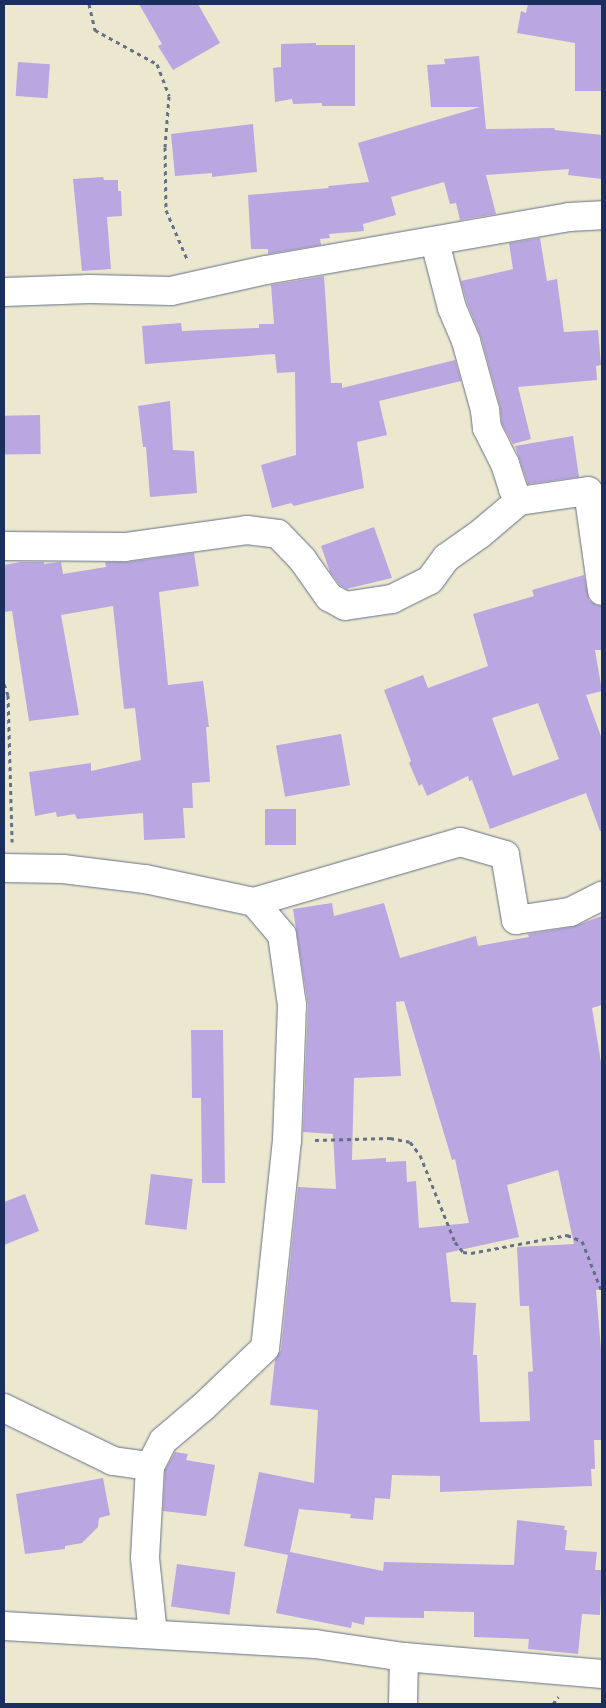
<!DOCTYPE html>
<html>
<head>
<meta charset="utf-8">
<style>
  body { margin:0 }
  #map { position:relative; width:606px; height:1708px; overflow:hidden; background:#ece8d0; font-family:Kalam,sans-serif }
  div>[style] { position:absolute }
  [style*='--x'] { left:calc(var(--x)*1px); top:calc(var(--y)*1px); width:calc(var(--w)*1px); rotate:calc(var(--a)*1deg) }
  .building>* { inset:0; background:#baa6e0; transform-origin:0 0 }
  .path>* { height:3px; margin-top:-1.5px; transform-origin:0; background:repeating-linear-gradient(90deg,#647086 0 4px,transparent 0 8px) }
  .roads { filter:drop-shadow(0 0 1px #647086) drop-shadow(0 0 1px #647086) }
  .minor>* { height:28px; margin:-14px; padding:0 14px; transform-origin:14px; border-radius:14px; background:#fff }
  span { translate:-50% -50%; white-space:nowrap; text-align:center; line-height:1.15; -webkit-text-stroke:4.5px #f6f6f2; paint-order:stroke }
  .frame { position:absolute; inset:0; border:5px solid #1b2f5e; pointer-events:none }
</style>
</head>
<body>
<div id="map">
  <div class="building">
    <i style="clip-path:polygon(139px 4px,198px 4px,220px 43px,173px 70px,158px 46px,162px 44px)"></i>
    <i style="clip-path:polygon(528px 4px,602px 4px,602px 91px,575px 91px,575px 43px,517px 33px,521px 11px,526px 13px)"></i>
    <i style="clip-path:polygon(316px 43px,316px 45px,355px 45px,355px 106px,322px 106px,322px 103px,293px 104px,292px 99px,275px 102px,273px 68px,281px 67px,281px 44px)"></i>
    <i style="clip-path:polygon(479px 56px,486px 129px,554px 128px,555px 130px,602px 135px,602px 179px,568px 175px,569px 169px,486px 175px,496px 214px,460px 220px,456px 203px,450px 204px,444px 182px,391px 197px,396px 215px,363px 224px,364px 231px,329px 234px,330px 238px,320px 239px,321px 245px,268px 254px,268px 249px,251px 249px,248px 195px,329px 188px,328px 186px,369px 182px,358px 143px,480px 107px,431px 107px,427px 65px,445px 64px,444px 59px)"></i>
    <i style="left:18px;top:62px;width:32px;height:34px;rotate:4deg"></i>
    <i style="clip-path:polygon(253px 124px,257px 172px,212px 177px,212px 173px,175px 176px,171px 134px)"></i>
    <i style="clip-path:polygon(103px 177px,104px 180px,118px 180px,118px 191px,121px 191px,122px 216px,107px 217px,111px 269px,82px 271px,73px 179px)"></i>
    <i style="clip-path:polygon(540px 238px,547px 281px,557px 279px,564px 332px,598px 330px,601px 365px,596px 366px,597px 380px,518px 387px,531px 439px,513px 444px,502px 424px,500px 406px,481px 337px,467px 303px,461px 281px,513px 269px,509px 243px)"></i>
    <i style="clip-path:polygon(324px 276px,331px 383px,342px 383px,342px 388px,455px 360px,461px 381px,379px 401px,387px 435px,357px 442px,364px 488px,294px 506px,291px 503px,272px 508px,261px 465px,296px 455px,295px 372px,277px 373px,275px 354px,145px 364px,142px 326px,181px 323px,182px 331px,259px 328px,259px 324px,274px 324px,271px 285px)"></i>
    <i style="clip-path:polygon(170px 401px,173px 450px,194px 451px,197px 493px,150px 497px,146px 447px,143px 447px,138px 406px)"></i>
    <i style="left:40px;top:415px;width:39px;height:36px;rotate:89deg"></i>
    <i style="clip-path:polygon(573px 436px,579px 477px,528px 484px,515px 446px)"></i>
    <i style="clip-path:polygon(374px 527px,392px 578px,346px 589px,340px 585px,330px 572px,321px 546px)"></i>
    <i style="clip-path:polygon(194px 553px,199px 586px,159px 592px,168px 685px,203px 681px,209px 727px,206px 727px,210px 782px,192px 783px,193px 808px,183px 808px,185px 838px,144px 840px,143px 813px,77px 819px,75px 814px,57px 817px,56px 812px,35px 816px,29px 772px,91px 763px,91px 771px,141px 760px,135px 708px,124px 709px,113px 606px,61px 615px,79px 715px,29px 721px,12px 611px,4px 612px,4px 565px,21px 562px,44px 562px,44px 564px,61px 562px,63px 574px,106px 567px,105px 562px,127px 562px)"></i>
    <i style="clip-path:polygon(evenodd,584px 575px,589px 600px,596px 605px,602px 606px,602px 650px,595px 650px,602px 691px,586px 695px,602px 739px,602px 831px,600px 831px,586px 793px,490px 829px,472px 780px,469px 781px,468px 776px,427px 796px,422px 784px,419px 786px,409px 763px,411px 761px,384px 690px,423px 675px,428px 688px,488px 666px,473px 614px,534px 596px,532px 590px,584px 575px,538px 703px,559px 759px,513px 776px,492px 718px,538px 703px)"></i>
    <i style="left:341px;top:734px;width:52px;height:66px;rotate:80deg"></i>
    <i style="left:265px;top:809px;width:31px;height:36px"></i>
    <i style="clip-path:polygon(evenodd,332px 903px,334px 916px,384px 903px,400px 958px,476px 936px,478px 946px,529px 937px,528px 934px,572px 927px,602px 916px,602px 1005px,592px 1008px,602px 1068px,602px 1289px,596px 1290px,602px 1362px,602px 1440px,594px 1440px,595px 1469px,591px 1469px,592px 1486px,440px 1492px,440px 1476px,392px 1475px,390px 1499px,375px 1498px,373px 1520px,350px 1518px,351px 1514px,299px 1509px,290px 1552px,383px 1571px,384px 1562px,514px 1565px,517px 1520px,565px 1526px,564px 1530px,567px 1530px,565px 1550px,597px 1552px,595px 1570px,602px 1570px,600px 1615px,582px 1614px,578px 1654px,528px 1649px,529px 1639px,474px 1637px,474px 1612px,424px 1611px,424px 1618px,365px 1617px,364px 1625px,352px 1622px,351px 1628px,276px 1613px,288px 1555px,244px 1546px,259px 1472px,314px 1483px,318px 1410px,270px 1405px,275px 1360px,281px 1350px,298px 1187px,336px 1189px,333px 1134px,303px 1132px,308px 1005px,293px 909px,332px 903px,404px 1001px,452px 1160px,455px 1159px,469px 1223px,419px 1228px,416px 1181px,407px 1182px,406px 1161px,386px 1162px,386px 1158px,352px 1160px,354px 1078px,401px 1076px,396px 1002px,404px 1001px,332px 903px,558px 1170px,574px 1244px,517px 1247px,520px 1306px,529px 1306px,533px 1371px,528px 1372px,530px 1421px,480px 1422px,477px 1355px,473px 1355px,476px 1303px,451px 1302px,446px 1253px,519px 1237px,507px 1185px,558px 1170px)"></i>
    <i style="clip-path:polygon(191px 1030px,223px 1030px,225px 1183px,202px 1183px,201px 1098px,192px 1098px)"></i>
    <i style="left:151px;top:1174px;width:42px;height:51px;rotate:7deg"></i>
    <i style="clip-path:polygon(25px 1194px,39px 1231px,4px 1245px,4px 1202px)"></i>
    <i style="clip-path:polygon(175px 1452px,188px 1454px,186px 1460px,215px 1465px,206px 1516px,163px 1511px,165px 1470px)"></i>
    <i style="clip-path:polygon(103px 1478px,110px 1515px,99px 1518px,98px 1527px,82px 1543px,65px 1546px,65px 1549px,25px 1554px,16px 1494px)"></i>
    <i style="left:177px;top:1564px;width:59px;height:43px;rotate:8deg"></i>
  </div>
  <div class="path">
    <i style="--x:89;--y:4;--w:27;--a:77"></i>
    <i style="--x:95;--y:30;--w:71;--a:28.7"></i>
    <i style="--x:157;--y:64;--w:34;--a:69"></i>
    <i style="--x:169;--y:96;--w:51;--a:94.5"></i>
    <i style="--x:165;--y:147;--w:63;--a:89.1"></i>
    <i style="--x:166;--y:210;--w:53;--a:66.8"></i>
    <i style="--x:4;--y:684;--w:12;--a:70"></i>
    <i style="--x:8;--y:695;--w:147;--a:88.4"></i>
    <i style="--x:315;--y:1140;--w:75;--a:-1.5"></i>
    <i style="--x:390;--y:1138;--w:20;--a:11"></i>
    <i style="--x:410;--y:1142;--w:16;--a:52"></i>
    <i style="--x:420;--y:1155;--w:94;--a:68.1"></i>
    <i style="--x:455;--y:1242;--w:13;--a:51"></i>
    <i style="--x:463;--y:1252;--w:8;--a:7"></i>
    <i style="--x:471;--y:1253;--w:98;--a:-10.6"></i>
    <i style="--x:567;--y:1235;--w:16;--a:22"></i>
    <i style="--x:582;--y:1241;--w:55;--a:68.6"></i>
    <i style="--x:553;--y:1704;--w:9;--a:-54"></i>
  </div>
  <div class="roads">
    <div class="minor">
      <i style="--x:435;--y:242;--w:68;--a:75.6"></i>
      <i style="--x:452;--y:308;--w:36;--a:67"></i>
      <i style="--x:466;--y:341;--w:72;--a:74.6"></i>
      <i style="--x:485;--y:410;--w:18;--a:84"></i>
      <i style="--x:487;--y:428;--w:40;--a:63.4"></i>
      <i style="--x:505;--y:464;--w:26;--a:72"></i>
      <i style="--x:513;--y:489;--w:13;--a:63"></i>
      <i style="--x:519;--y:501;--w:70;--a:-8.2"></i>
      <i style="--x:588;--y:491;--w:101;--a:82"></i>
      <i style="--x:4;--y:292;--w:86;--a:-2"></i>
      <i style="--x:90;--y:289;--w:81;--a:1.4"></i>
      <i style="--x:171;--y:291;--w:97;--a:-12.5"></i>
      <i style="--x:266;--y:270;--w:308;--a:-9.9"></i>
      <i style="--x:569;--y:217;--w:33;--a:-3"></i>
      <i style="--x:4;--y:546;--w:121;--a:0.5"></i>
      <i style="--x:125;--y:547;--w:123;--a:-7.9"></i>
      <i style="--x:247;--y:530;--w:31;--a:7"></i>
      <i style="--x:278;--y:534;--w:35;--a:46"></i>
      <i style="--x:302;--y:559;--w:47;--a:54.6"></i>
      <i style="--x:329;--y:597;--w:18;--a:29"></i>
      <i style="--x:345;--y:606;--w:48;--a:-8.5"></i>
      <i style="--x:392;--y:599;--w:42;--a:-26.6"></i>
      <i style="--x:430;--y:580;--w:27;--a:-54"></i>
      <i style="--x:446;--y:558;--w:42;--a:-35.2"></i>
      <i style="--x:480;--y:534;--w:51;--a:-40.2"></i>
      <i style="--x:4;--y:868;--w:59;--a:1"></i>
      <i style="--x:63;--y:869;--w:83;--a:7"></i>
      <i style="--x:145;--y:879;--w:111;--a:11.9"></i>
      <i style="--x:254;--y:902;--w:43;--a:49.7"></i>
      <i style="--x:282;--y:935;--w:71;--a:81.9"></i>
      <i style="--x:292;--y:1005;--w:135;--a:92.1"></i>
      <i style="--x:287;--y:1140;--w:209;--a:96"></i>
      <i style="--x:265;--y:1348;--w:86;--a:136.4"></i>
      <i style="--x:203;--y:1407;--w:52;--a:139.6"></i>
      <i style="--x:163;--y:1441;--w:28;--a:117"></i>
      <i style="--x:150;--y:1466;--w:92;--a:93.1"></i>
      <i style="--x:145;--y:1558;--w:76;--a:84"></i>
      <i style="--x:254;--y:902;--w:215;--a:-16.2"></i>
      <i style="--x:460;--y:842;--w:47;--a:16.1"></i>
      <i style="--x:505;--y:855;--w:66;--a:80.4"></i>
      <i style="--x:516;--y:920;--w:55;--a:-8.4"></i>
      <i style="--x:570;--y:912;--w:36;--a:-27"></i>
      <i style="--x:4;--y:1408;--w:121;--a:25.9"></i>
      <i style="--x:113;--y:1461;--w:37;--a:8"></i>
      <i style="--x:4;--y:1626;--w:312;--a:3.3"></i>
      <i style="--x:315;--y:1644;--w:90;--a:8.3"></i>
      <i style="--x:404;--y:1657;--w:199;--a:4.9"></i>
      <i style="--x:403;--y:1704;--w:47;--a:-88.8"></i>
    </div>
  </div>
  <div class="frame"></div>
</div>
</body>
</html>
